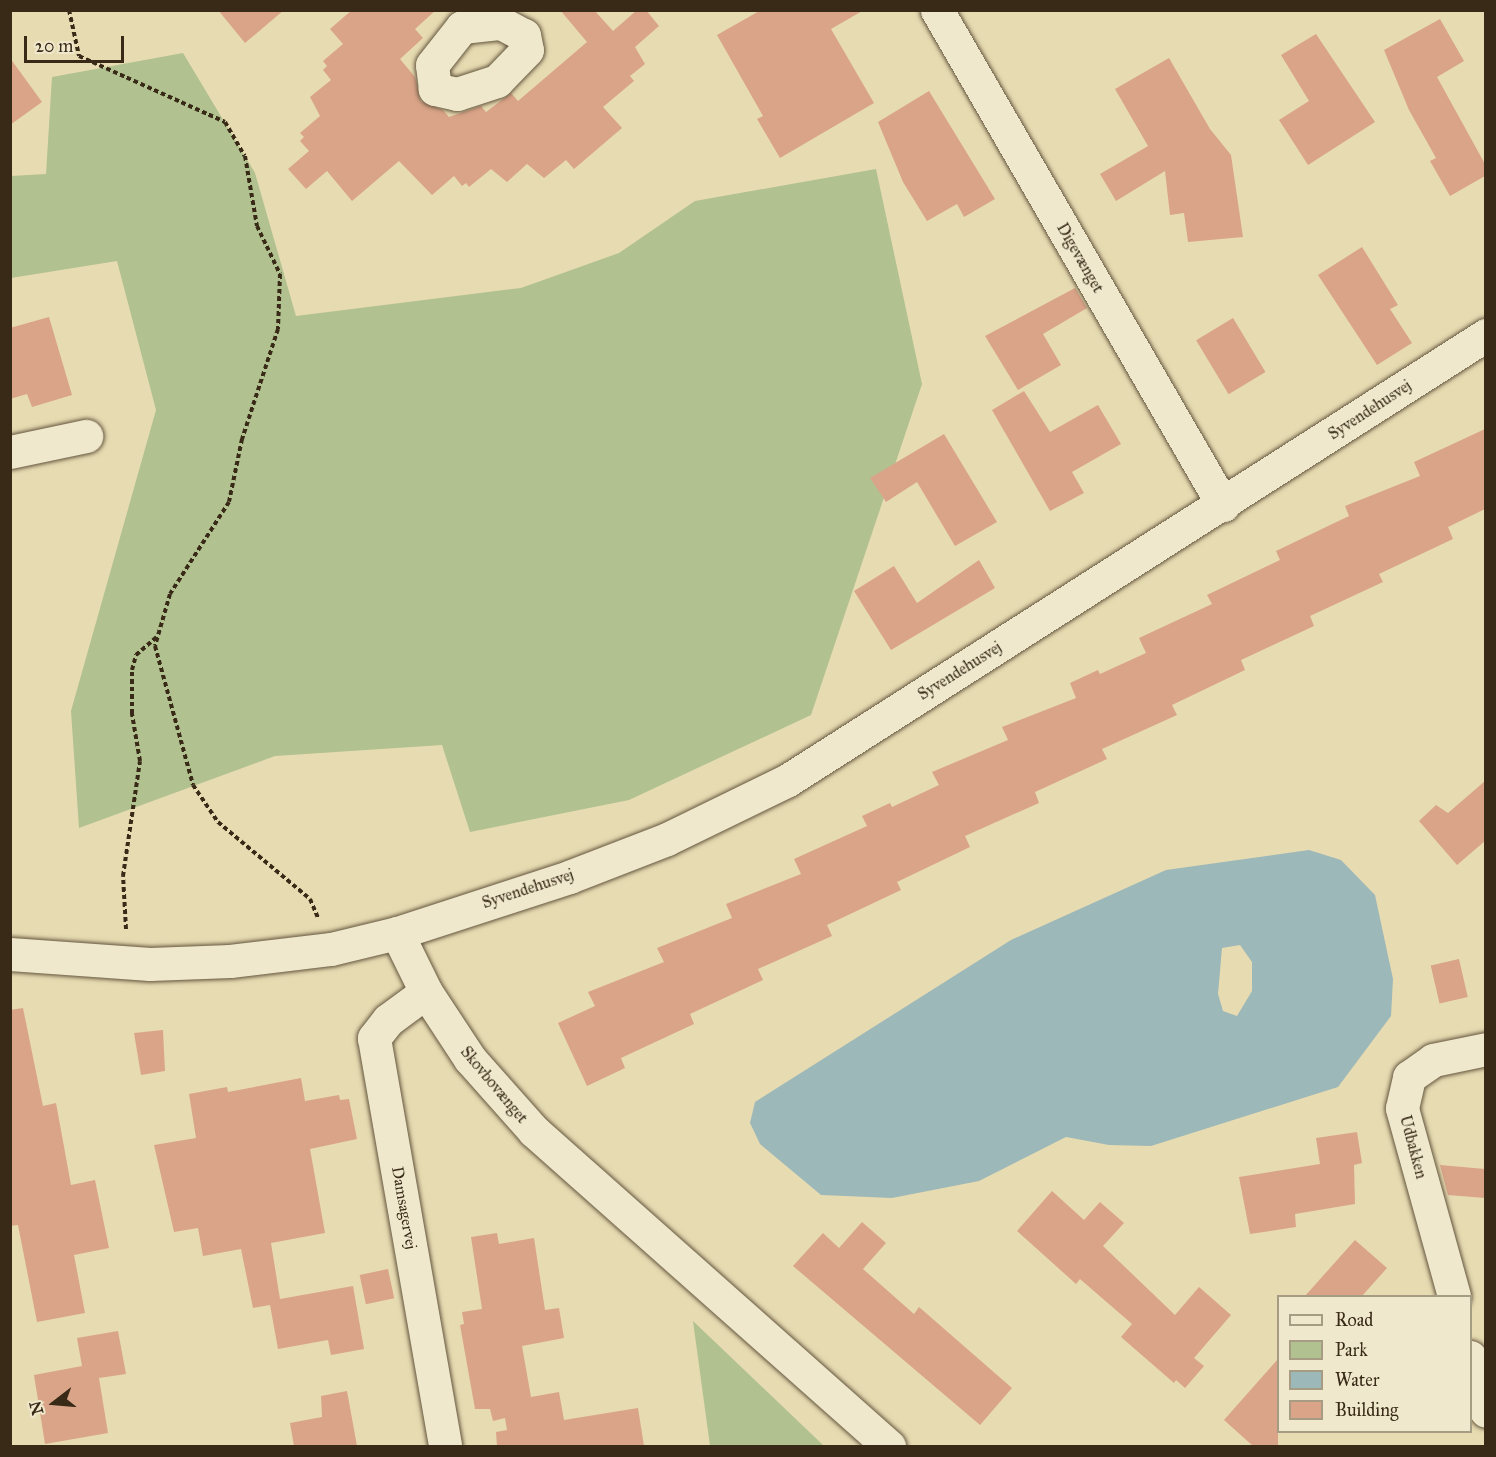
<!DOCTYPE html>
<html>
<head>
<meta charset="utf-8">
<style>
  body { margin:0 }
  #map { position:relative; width:1496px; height:1457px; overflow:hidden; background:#e7dbb2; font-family:"IM FELL Great Primer",serif }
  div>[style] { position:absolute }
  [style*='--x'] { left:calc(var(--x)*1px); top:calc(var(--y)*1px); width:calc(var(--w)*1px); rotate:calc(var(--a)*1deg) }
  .green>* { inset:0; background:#b1c18f }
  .water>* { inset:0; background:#9db8b8 }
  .building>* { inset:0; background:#daa488; transform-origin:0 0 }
  .path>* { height:4px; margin-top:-2px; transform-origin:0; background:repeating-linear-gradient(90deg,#382a17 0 4.5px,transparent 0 7.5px) }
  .roads { filter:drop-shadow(0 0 2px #64563e) drop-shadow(0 0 2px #64563e) }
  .minor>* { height:33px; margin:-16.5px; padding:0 16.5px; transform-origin:16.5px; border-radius:16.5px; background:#efe8cd }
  span { translate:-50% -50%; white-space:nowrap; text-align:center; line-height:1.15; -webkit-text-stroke:4.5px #efe8cd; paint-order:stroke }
  .street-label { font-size:16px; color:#382a17 }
  .frame { position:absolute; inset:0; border:12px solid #382a17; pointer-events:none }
  .legend { position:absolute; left:1277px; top:1295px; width:195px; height:138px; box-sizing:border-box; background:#efe8cd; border:2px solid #a69c84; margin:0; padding:8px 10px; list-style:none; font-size:18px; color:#382a17 }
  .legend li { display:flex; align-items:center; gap:12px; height:30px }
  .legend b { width:30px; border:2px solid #a69c84 }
  .north { position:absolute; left:24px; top:1373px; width:60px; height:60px; -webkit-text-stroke:4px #efe8cd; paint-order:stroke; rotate:254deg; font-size:16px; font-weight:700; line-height:24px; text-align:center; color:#382a17 }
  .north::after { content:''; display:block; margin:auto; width:21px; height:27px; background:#382a17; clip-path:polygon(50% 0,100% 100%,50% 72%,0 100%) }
  .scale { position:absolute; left:24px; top:36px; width:100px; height:27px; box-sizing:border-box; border:3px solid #382a17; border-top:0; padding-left:8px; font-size:18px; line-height:21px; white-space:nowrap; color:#382a17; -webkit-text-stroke:4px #efe8cd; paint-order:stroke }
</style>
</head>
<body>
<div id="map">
  <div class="green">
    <i style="clip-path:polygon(183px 53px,255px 173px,296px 316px,521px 288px,619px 253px,695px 201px,876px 169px,922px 384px,811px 715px,629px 800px,470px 832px,442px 745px,275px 756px,79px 828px,71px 711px,156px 410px,117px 261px,11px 278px,11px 176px,46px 174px,52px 77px)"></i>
    <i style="clip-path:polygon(693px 1321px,824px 1446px,710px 1446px)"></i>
  </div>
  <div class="water">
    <i style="clip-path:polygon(evenodd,1309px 850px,1341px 860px,1375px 895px,1393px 979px,1391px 1016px,1338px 1087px,1151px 1146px,1109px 1145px,1066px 1137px,979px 1181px,892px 1198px,821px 1195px,760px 1144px,750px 1123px,755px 1102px,1011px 940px,1166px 870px,1309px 850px,1240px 945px,1252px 962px,1252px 991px,1237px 1016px,1223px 1011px,1218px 994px,1222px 948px,1240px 945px)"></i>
  </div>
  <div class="building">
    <i style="clip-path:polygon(218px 10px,284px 10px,245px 43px)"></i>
    <i style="clip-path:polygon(352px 10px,436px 10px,415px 29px,423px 38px,400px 59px,415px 77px,421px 101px,443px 110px,449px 117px,481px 106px,486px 112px,511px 93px,518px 101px,587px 42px,560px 10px,594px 10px,613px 31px,637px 10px,646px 10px,659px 26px,635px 47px,645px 64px,630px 76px,634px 81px,603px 107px,622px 128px,574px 169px,566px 160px,544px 178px,527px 164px,507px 182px,491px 169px,469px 187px,466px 183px,462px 186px,454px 176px,432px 195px,399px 161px,352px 201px,327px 171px,306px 189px,288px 169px,309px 151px,300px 141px,304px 137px,300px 133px,320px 116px,310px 97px,331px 80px,323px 70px,327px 66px,323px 61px,343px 44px,330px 29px)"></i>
    <i style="clip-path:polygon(761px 10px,864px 10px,831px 29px,874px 103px,780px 158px,757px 119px,763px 116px,717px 35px)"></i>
    <i style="clip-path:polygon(1440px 19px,1464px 61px,1437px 77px,1485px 164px,1485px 176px,1450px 196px,1430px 161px,1436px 158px,1409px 110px,1384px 50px)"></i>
    <i style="clip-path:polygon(1316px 34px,1375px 122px,1308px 165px,1279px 120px,1309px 101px,1281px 55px)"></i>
    <i style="clip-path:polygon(10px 58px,42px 102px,10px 125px)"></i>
    <i style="clip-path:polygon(1169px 58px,1210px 129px,1231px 155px,1243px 237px,1188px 242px,1184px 213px,1170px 215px,1165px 171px,1116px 201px,1100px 174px,1148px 146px,1115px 89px)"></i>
    <i style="clip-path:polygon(929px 91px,995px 199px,964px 217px,957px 204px,927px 221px,903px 182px,878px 122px)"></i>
    <i style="clip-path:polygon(1362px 247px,1398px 305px,1390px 309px,1412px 343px,1377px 365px,1318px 275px)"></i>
    <i style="clip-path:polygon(1075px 288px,1087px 308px,1043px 334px,1061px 365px,1018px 390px,985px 336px)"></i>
    <i style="clip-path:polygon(49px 317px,72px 395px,32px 407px,27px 394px,10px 399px,10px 328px)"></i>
    <i style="left:1233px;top:318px;width:63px;height:43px;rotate:59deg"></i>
    <i style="clip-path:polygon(1024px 391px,1050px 432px,1098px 405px,1121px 444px,1072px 472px,1084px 493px,1050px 511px,992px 410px)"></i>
    <i style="clip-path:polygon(1485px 429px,1485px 509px,1448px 527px,1453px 539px,1379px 574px,1383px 582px,1310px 616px,1314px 626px,1241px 660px,1245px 670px,1172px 705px,1177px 715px,1102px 749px,1107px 759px,1035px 792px,1039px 803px,965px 836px,970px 847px,897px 882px,901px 890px,827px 925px,832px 936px,758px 969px,763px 980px,690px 1014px,694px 1024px,621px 1058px,625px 1068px,587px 1086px,558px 1023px,595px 1006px,588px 992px,664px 962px,657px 948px,732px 918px,726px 904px,801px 874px,794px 859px,867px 826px,862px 816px,890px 803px,892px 807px,939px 785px,932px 772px,1008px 740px,1002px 727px,1076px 698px,1070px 683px,1098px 670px,1100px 674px,1146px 653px,1139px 638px,1212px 604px,1207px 595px,1280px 560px,1276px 551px,1349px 516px,1345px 506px,1420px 476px,1414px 462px)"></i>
    <i style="clip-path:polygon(944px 434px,997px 522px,955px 546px,917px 482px,886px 502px,870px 478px)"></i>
    <i style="clip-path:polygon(979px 560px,995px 588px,891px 650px,854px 591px,894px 566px,917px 603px)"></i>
    <i style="clip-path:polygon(1485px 781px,1485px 841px,1457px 865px,1419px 821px,1436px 805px,1448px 813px)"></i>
    <i style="left:1459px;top:959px;width:39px;height:29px;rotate:77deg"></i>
    <i style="clip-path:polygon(23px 1008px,43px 1106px,56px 1103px,71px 1185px,95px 1180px,109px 1248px,74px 1255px,85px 1313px,37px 1322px,18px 1225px,10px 1226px,10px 1010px)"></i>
    <i style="clip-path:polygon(163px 1030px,165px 1071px,141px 1075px,134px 1033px)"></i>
    <i style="clip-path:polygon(301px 1078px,305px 1101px,339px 1095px,340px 1100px,349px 1099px,357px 1139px,310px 1149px,325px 1233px,271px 1243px,280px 1299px,353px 1286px,364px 1349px,331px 1355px,328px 1340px,278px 1349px,270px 1305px,253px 1308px,241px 1249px,203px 1256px,198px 1228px,174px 1232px,154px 1145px,196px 1138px,189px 1094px,227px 1087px,228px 1092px)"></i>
    <i style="clip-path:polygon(1357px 1132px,1362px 1163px,1354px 1165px,1355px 1204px,1295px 1214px,1296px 1227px,1250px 1234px,1239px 1177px,1320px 1164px,1316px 1138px)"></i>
    <i style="clip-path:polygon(1440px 1165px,1485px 1169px,1485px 1198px,1448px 1195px)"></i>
    <i style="clip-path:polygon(1052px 1191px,1084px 1220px,1100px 1202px,1124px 1223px,1103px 1246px,1175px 1315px,1199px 1287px,1231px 1315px,1194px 1358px,1204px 1366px,1185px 1388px,1176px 1380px,1174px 1383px,1121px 1337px,1132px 1324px,1080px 1279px,1076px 1284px,1017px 1231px)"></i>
    <i style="clip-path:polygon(862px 1222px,886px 1243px,863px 1269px,914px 1314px,919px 1307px,1012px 1388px,980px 1425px,793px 1266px,823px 1233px,839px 1248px)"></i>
    <i style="clip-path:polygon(497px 1233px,499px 1244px,534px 1238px,545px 1310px,559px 1308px,564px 1338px,522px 1346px,531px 1397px,559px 1392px,564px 1420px,638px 1408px,644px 1446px,497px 1446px,496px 1432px,507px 1430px,505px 1418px,493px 1421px,490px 1409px,475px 1409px,460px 1325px,464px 1324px,462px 1312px,482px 1309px,471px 1237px)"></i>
    <i style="clip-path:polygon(1355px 1240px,1387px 1268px,1362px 1296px,1305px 1296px)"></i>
    <i style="left:388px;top:1269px;width:30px;height:29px;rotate:78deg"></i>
    <i style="clip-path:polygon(118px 1331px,126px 1374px,99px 1378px,108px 1433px,45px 1444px,34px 1375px,82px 1366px,77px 1338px)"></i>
    <i style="clip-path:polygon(1278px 1359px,1278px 1446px,1253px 1446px,1224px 1420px)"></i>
    <i style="clip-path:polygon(347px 1391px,357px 1446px,294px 1446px,290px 1423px,322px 1417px,321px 1396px)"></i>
  </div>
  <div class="path">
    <i style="--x:69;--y:10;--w:47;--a:77.7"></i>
    <i style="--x:79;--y:56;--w:160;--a:24.3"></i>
    <i style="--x:225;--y:122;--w:39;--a:60"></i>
    <i style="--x:245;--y:156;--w:71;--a:80.3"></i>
    <i style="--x:257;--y:226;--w:53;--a:64.4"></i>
    <i style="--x:280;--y:274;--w:55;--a:92.1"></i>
    <i style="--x:278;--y:329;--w:116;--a:108.1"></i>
    <i style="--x:242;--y:439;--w:64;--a:101.7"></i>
    <i style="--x:229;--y:502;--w:109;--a:122.7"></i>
    <i style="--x:170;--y:594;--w:54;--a:106.1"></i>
    <i style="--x:155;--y:646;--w:144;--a:74.7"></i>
    <i style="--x:193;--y:785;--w:45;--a:56"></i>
    <i style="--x:218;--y:822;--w:120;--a:39.9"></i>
    <i style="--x:310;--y:899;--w:21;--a:67"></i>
    <i style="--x:126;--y:929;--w:53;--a:-93.2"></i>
    <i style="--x:123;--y:876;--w:116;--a:-81.6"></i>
    <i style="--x:140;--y:761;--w:48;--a:-99.7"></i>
    <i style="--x:132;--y:714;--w:44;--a:-90"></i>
    <i style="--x:132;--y:670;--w:16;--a:-75"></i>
    <i style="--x:136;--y:655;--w:28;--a:-41"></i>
  </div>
  <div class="roads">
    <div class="minor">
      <i style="--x:937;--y:10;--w:572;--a:59.98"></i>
      <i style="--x:501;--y:23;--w:26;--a:28"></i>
      <i style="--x:524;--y:35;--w:15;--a:79"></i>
      <i style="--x:527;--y:50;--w:43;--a:134.1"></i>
      <i style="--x:497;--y:81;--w:42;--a:162"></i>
      <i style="--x:457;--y:94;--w:23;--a:-167"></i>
      <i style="--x:435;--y:89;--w:24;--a:-97"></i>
      <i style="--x:432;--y:65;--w:48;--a:-51.7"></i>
      <i style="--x:462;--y:27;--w:39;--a:-6"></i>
      <i style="--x:10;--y:452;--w:78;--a:-11.9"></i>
      <i style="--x:397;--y:933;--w:66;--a:63.8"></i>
      <i style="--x:426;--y:992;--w:80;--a:56.7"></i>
      <i style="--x:470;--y:1059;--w:96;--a:48.4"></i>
      <i style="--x:534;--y:1131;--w:475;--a:41.6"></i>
      <i style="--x:10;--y:954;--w:140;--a:4.1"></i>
      <i style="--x:150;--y:964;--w:80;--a:-2.1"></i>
      <i style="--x:230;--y:961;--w:102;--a:-6.8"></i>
      <i style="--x:331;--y:949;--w:68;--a:-13.6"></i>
      <i style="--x:397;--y:933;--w:181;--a:-18"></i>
      <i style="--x:569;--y:877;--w:105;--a:-21.2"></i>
      <i style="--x:667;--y:839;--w:135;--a:-26"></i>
      <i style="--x:788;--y:780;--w:828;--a:-32.52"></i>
      <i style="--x:426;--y:992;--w:47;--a:143.6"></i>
      <i style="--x:388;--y:1020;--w:23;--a:128"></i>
      <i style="--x:374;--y:1038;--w:414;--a:80.1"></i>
      <i style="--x:1454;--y:1296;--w:195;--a:-105.5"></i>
      <i style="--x:1402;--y:1108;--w:32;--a:-77"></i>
      <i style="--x:1409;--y:1077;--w:29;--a:-35"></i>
      <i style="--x:1433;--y:1060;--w:54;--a:-11.7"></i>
      <i style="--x:1470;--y:1357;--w:56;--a:73.5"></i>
    </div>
  </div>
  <div class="street-label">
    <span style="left:1080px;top:258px;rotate:60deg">Digevænget</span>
    <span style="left:1370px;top:410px;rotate:-33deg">Syvendehusvej</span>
    <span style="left:960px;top:671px;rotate:-32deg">Syvendehusvej</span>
    <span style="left:528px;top:889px;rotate:-18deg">Syvendehusvej</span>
    <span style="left:494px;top:1085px;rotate:50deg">Skovbovænget</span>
    <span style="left:1413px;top:1147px;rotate:75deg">Udbakken</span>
    <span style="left:404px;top:1208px;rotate:80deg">Damsagervej</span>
  </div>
  <div class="frame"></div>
  <ul class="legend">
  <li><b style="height:8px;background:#efe8cd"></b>Road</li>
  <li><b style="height:16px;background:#b1c18f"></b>Park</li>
  <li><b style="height:16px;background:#9db8b8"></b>Water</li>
  <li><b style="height:16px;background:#daa488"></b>Building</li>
  </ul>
  <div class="north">N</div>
  <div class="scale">20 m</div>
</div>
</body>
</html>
